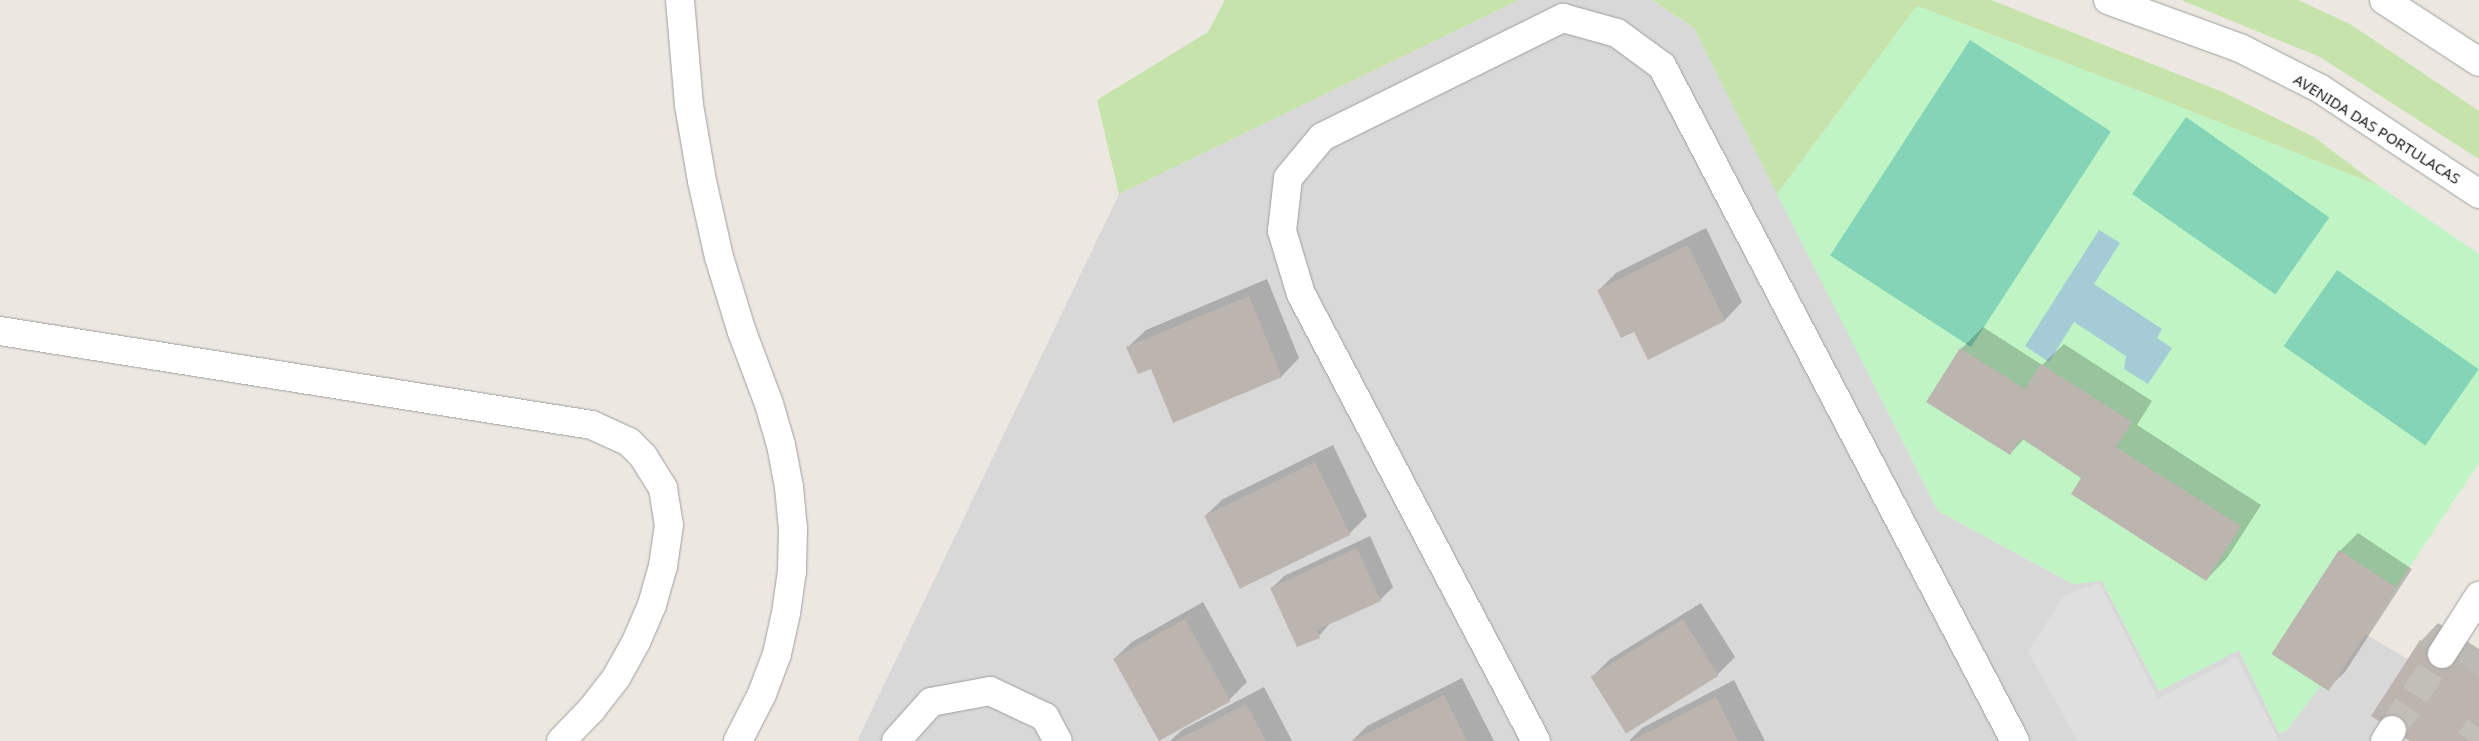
<!DOCTYPE html>
<html>
<head>
<meta charset="utf-8">
<style>
  body { margin:0 }
  #map { position:relative; width:2479px; height:741px; overflow:hidden; background:#ece8e1; font-family:"Noto Sans",sans-serif }
  div>[style] { position:absolute }
  [style*='--x'] { left:calc(var(--x)*1px); top:calc(var(--y)*1px); width:calc(var(--w)*1px); rotate:calc(var(--a)*1deg) }
  .residential>* { inset:0; background:#d9d8d8 }
  .grass>* { inset:0; background:#c5e3aa }
  .park>* { inset:0; background:#c0f4c5 }
  .pitch>* { inset:0; background:#84d5b7; transform-origin:0 0 }
  .parking>* { inset:0; background:#dfdfdf }
  .water>* { inset:0; background:#a4cbd6 }
  .shadow>* { inset:0; background:#0003 }
  .building>* { inset:0; background:#bcb4ae; transform-origin:0 0 }
  .minor-tunnel>* { height:28px; margin-top:-14px; transform-origin:0; background:repeating-linear-gradient(90deg,#c2bfb9 0 28px,transparent 0 42px) }
  .roads { filter:drop-shadow(0 0 1px #9f9f9f) drop-shadow(0 0 1px #9f9f9f) }
  .minor>* { height:28px; margin:-14px; padding:0 14px; transform-origin:14px; border-radius:14px; background:#fff }
  span { translate:-50% -50%; white-space:nowrap; text-align:center; line-height:1.15; -webkit-text-stroke:4.5px #fff; paint-order:stroke }
  .street-label { font-size:15px; color:#1b1b1b }
</style>
</head>
<body>
<div id="map">
  <div class="residential">
    <i style="clip-path:polygon(1519px 0,1652px 0,1694px 28px,1938px 511px,2073px 584px,2102px 581px,2159px 691px,2239px 650px,2279px 733px,2286px 731px,2320px 686px,2328px 691px,2365px 634px,2479px 701px,2479px 741px,857px 741px,1119px 194px)"></i>
  </div>
  <div class="grass">
    <i style="clip-path:polygon(1225px 0,1519px 0,1119px 194px,1097px 100px,1208px 32px)"></i>
    <i style="clip-path:polygon(1652px 0,1991px 0,2225px 93px,2314px 137px,2379px 186px,2155px 97px,1917px 6px,1777px 194px,1694px 28px)"></i>
    <i style="clip-path:polygon(2181px 0,2298px 0,2350px 24px,2479px 111px,2479px 159px,2320px 57px)"></i>
  </div>
  <div class="park">
    <i style="clip-path:polygon(1917px 6px,2155px 97px,2379px 186px,2479px 254px,2479px 463px,2327px 691px,2320px 687px,2286px 731px,2279px 733px,2239px 650px,2159px 691px,2102px 581px,2073px 584px,1938px 511px,1777px 194px)"></i>
  </div>
  <div class="pitch">
    <i style="left:1970px;top:40px;width:168px;height:257px;rotate:33deg"></i>
    <i style="left:2186px;top:117px;width:175px;height:94px;rotate:35deg"></i>
    <i style="left:2337px;top:270px;width:173px;height:93px;rotate:35deg"></i>
  </div>
  <div class="parking">
    <i style="clip-path:polygon(2099px 583px,2158px 699px,2237px 657px,2279px 741px,2078px 741px,2028px 652px,2064px 595px)"></i>
  </div>
  <div class="water">
    <i style="clip-path:polygon(2099px 230px,2120px 243px,2094px 284px,2162px 329px,2157px 338px,2172px 348px,2148px 384px,2124px 369px,2126px 356px,2074px 322px,2049px 362px,2025px 346px)"></i>
  </div>
  <div class="shadow">
    <i style="clip-path:polygon(1706px 228px,1742px 302px,1725px 320px,1648px 358px,1634px 330px,1598px 291px,1616px 273px)"></i>
    <i style="clip-path:polygon(1267px 279px,1299px 358px,1282px 376px,1174px 421px,1152px 367px,1128px 347px,1146px 330px)"></i>
    <i style="clip-path:polygon(1983px 327px,2042px 365px,2064px 344px,2152px 401px,2137px 425px,2261px 505px,2227px 558px,2206px 580px,2083px 477px,2024px 439px,2010px 454px,1928px 401px,1961px 349px)"></i>
    <i style="clip-path:polygon(1333px 445px,1367px 516px,1349px 534px,1205px 516px,1223px 499px)"></i>
    <i style="clip-path:polygon(2358px 533px,2412px 569px,2345px 672px,2327px 689px,2340px 551px)"></i>
    <i style="clip-path:polygon(1370px 536px,1393px 587px,1380px 600px,1331px 622px,1319px 636px,1272px 588px,1284px 576px)"></i>
    <i style="clip-path:polygon(1203px 602px,1247px 682px,1229px 700px,1114px 659px,1132px 642px)"></i>
    <i style="clip-path:polygon(1701px 603px,1735px 657px,1717px 675px,1592px 677px,1610px 659px)"></i>
    <i style="clip-path:polygon(2438px 623px,2479px 649px,2479px 741px,2412px 741px,2421px 641px)"></i>
    <i style="clip-path:polygon(1462px 678px,1494px 741px,1352px 741px,1367px 726px)"></i>
    <i style="clip-path:polygon(1734px 680px,1765px 741px,1629px 741px,1642px 728px)"></i>
    <i style="clip-path:polygon(1264px 687px,1292px 741px,1170px 741px,1182px 730px)"></i>
  </div>
  <div class="building">
    <i style="clip-path:polygon(1688px 245px,1725px 321px,1648px 360px,1634px 332px,1621px 338px,1597px 290px)"></i>
    <i style="clip-path:polygon(1249px 296px,1282px 377px,1173px 423px,1151px 369px,1138px 374px,1126px 347px)"></i>
    <i style="clip-path:polygon(1960px 348px,2025px 389px,2041px 364px,2132px 422px,2116px 447px,2241px 526px,2206px 581px,2071px 494px,2081px 478px,2021px 438px,2010px 455px,1926px 402px)"></i>
    <i style="left:1315px;top:462px;width:81px;height:123px;rotate:64deg"></i>
    <i style="clip-path:polygon(1357px 548px,1381px 601px,1317px 630px,1320px 638px,1297px 647px,1270px 588px)"></i>
    <i style="left:2339px;top:550px;width:68px;height:124px;rotate:33deg"></i>
    <i style="left:1185px;top:619px;width:94px;height:82px;rotate:61deg"></i>
    <i style="left:1683px;top:619px;width:67px;height:109px;rotate:58deg"></i>
    <i style="clip-path:polygon(2420px 640px,2479px 677px,2479px 741px,2410px 741px,2371px 716px)"></i>
    <i style="clip-path:polygon(1444px 695px,1467px 741px,1352px 741px)"></i>
    <i style="clip-path:polygon(1716px 697px,1738px 741px,1631px 741px)"></i>
    <i style="clip-path:polygon(1246px 704px,1266px 741px,1175px 741px)"></i>
  </div>
  <div class="minor-tunnel">
    <i style="--x:2392;--y:730;--w:91;--a:-56.7"></i>
    <i style="--x:2470;--y:741;--w:16;--a:-55"></i>
  </div>
  <div class="roads">
    <div class="minor">
      <i style="--x:680;--y:0;--w:105;--a:85.1"></i>
      <i style="--x:689;--y:105;--w:77;--a:80.3"></i>
      <i style="--x:702;--y:181;--w:78;--a:77.4"></i>
      <i style="--x:719;--y:257;--w:78;--a:73"></i>
      <i style="--x:742;--y:332;--w:77;--a:69.4"></i>
      <i style="--x:769;--y:404;--w:43;--a:73.7"></i>
      <i style="--x:781;--y:445;--w:43;--a:79.2"></i>
      <i style="--x:789;--y:487;--w:42;--a:84.6"></i>
      <i style="--x:793;--y:529;--w:42;--a:91.4"></i>
      <i style="--x:792;--y:571;--w:42;--a:98.1"></i>
      <i style="--x:786;--y:613;--w:42;--a:102.4"></i>
      <i style="--x:777;--y:654;--w:43;--a:110.6"></i>
      <i style="--x:762;--y:694;--w:53;--a:117.1"></i>
      <i style="--x:2108;--y:0;--w:140;--a:20"></i>
      <i style="--x:2240;--y:48;--w:89;--a:26.9"></i>
      <i style="--x:2319;--y:88;--w:192;--a:33.5"></i>
      <i style="--x:2384;--y:0;--w:113;--a:33.1"></i>
      <i style="--x:0;--y:331;--w:599;--a:9.02"></i>
      <i style="--x:592;--y:425;--w:41;--a:24.7"></i>
      <i style="--x:629;--y:442;--w:20;--a:45"></i>
      <i style="--x:643;--y:456;--w:38;--a:58"></i>
      <i style="--x:663;--y:488;--w:37;--a:81"></i>
      <i style="--x:669;--y:525;--w:41;--a:98.3"></i>
      <i style="--x:663;--y:566;--w:41;--a:105.8"></i>
      <i style="--x:652;--y:605;--w:40;--a:113.4"></i>
      <i style="--x:636;--y:642;--w:41;--a:119.1"></i>
      <i style="--x:616;--y:678;--w:41;--a:128"></i>
      <i style="--x:591;--y:710;--w:43;--a:134.1"></i>
      <i style="--x:2442;--y:654;--w:69;--a:-57.5"></i>
      <i style="--x:896;--y:741;--w:52;--a:-48.1"></i>
      <i style="--x:931;--y:702;--w:60;--a:-10.6"></i>
      <i style="--x:990;--y:691;--w:61;--a:25.3"></i>
      <i style="--x:1045;--y:717;--w:27;--a:62"></i>
      <i style="--x:1536;--y:741;--w:505;--a:-117.73"></i>
      <i style="--x:1301;--y:294;--w:66;--a:-106.8"></i>
      <i style="--x:1282;--y:231;--w:53;--a:-83.5"></i>
      <i style="--x:1288;--y:178;--w:53;--a:-50.3"></i>
      <i style="--x:1322;--y:137;--w:269;--a:-26.3"></i>
      <i style="--x:1563;--y:18;--w:56;--a:15.5"></i>
      <i style="--x:1617;--y:33;--w:56;--a:36.3"></i>
      <i style="--x:1662;--y:66;--w:762;--a:62.39"></i>
      <i style="--x:2385;--y:741;--w:13;--a:-58"></i>
    </div>
  </div>
  <div class="street-label">
    <span style="left:2377px;top:129px;rotate:32deg">AVENIDA DAS PORTULACAS</span>
  </div>
</div>
</body>
</html>
